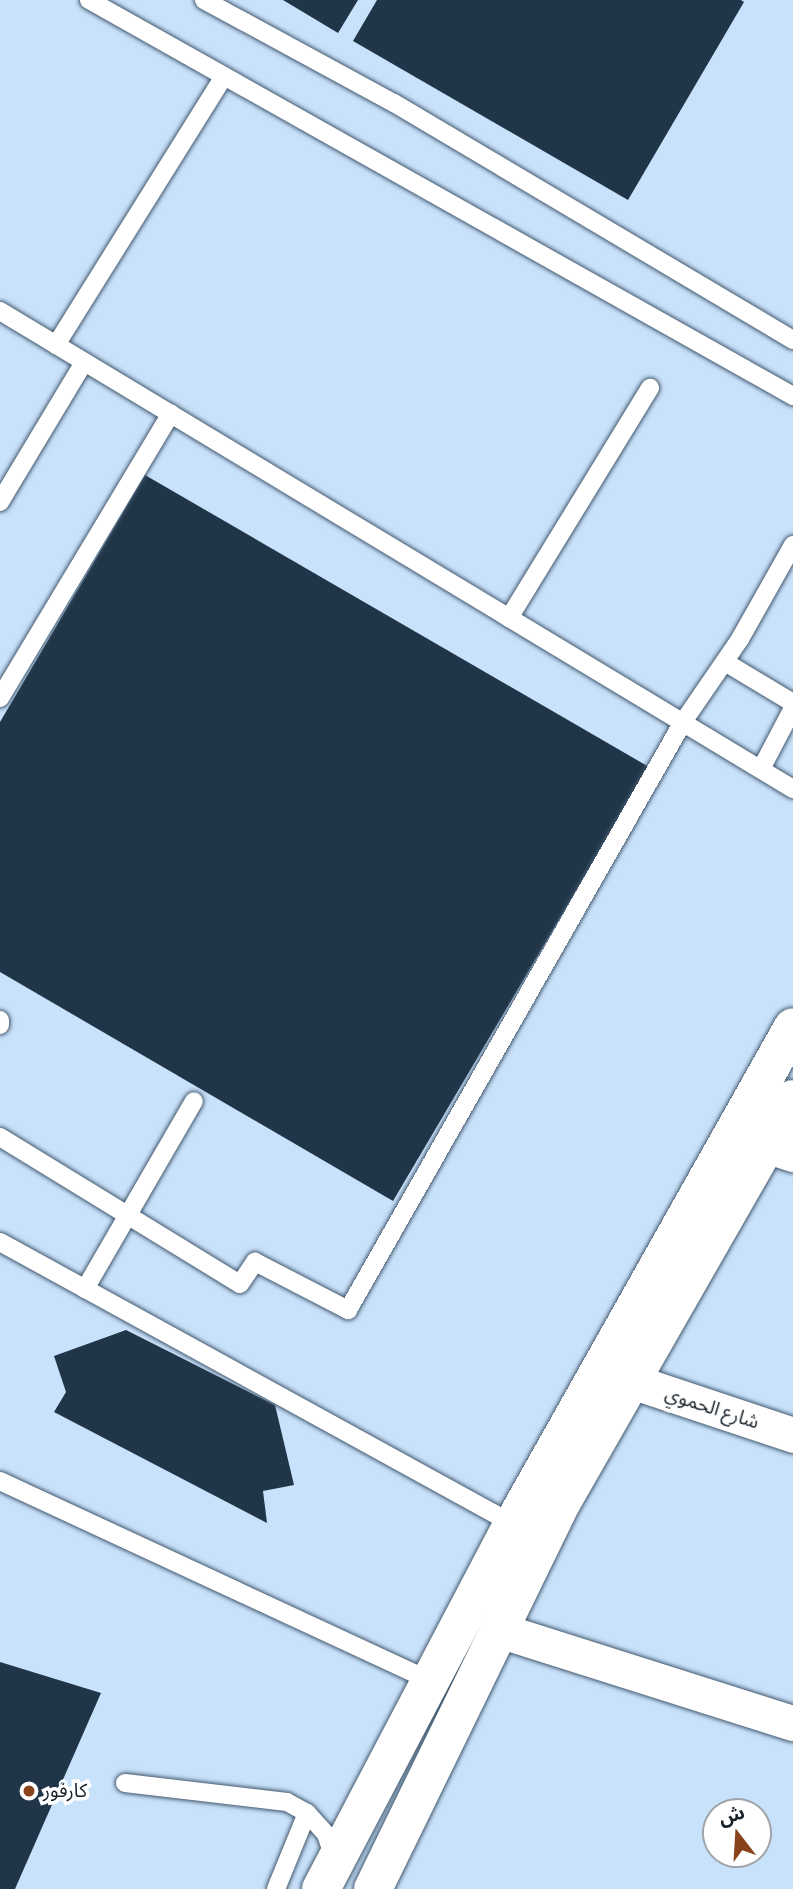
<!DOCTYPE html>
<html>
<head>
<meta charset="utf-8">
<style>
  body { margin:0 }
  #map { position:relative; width:793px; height:1889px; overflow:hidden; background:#c9e2fb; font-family:Ubuntu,"Noto Sans Arabic",sans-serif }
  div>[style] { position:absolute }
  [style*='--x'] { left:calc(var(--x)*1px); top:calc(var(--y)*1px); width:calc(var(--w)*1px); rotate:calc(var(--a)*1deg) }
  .building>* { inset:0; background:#213549 }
  .roads { filter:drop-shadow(0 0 2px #43596e) drop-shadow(0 0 2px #43596e) }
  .lane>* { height:18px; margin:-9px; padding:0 9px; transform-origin:9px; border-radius:9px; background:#fff }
  .street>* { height:35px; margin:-17.5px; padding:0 17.5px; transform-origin:17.5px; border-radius:17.5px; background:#fff }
  .secondary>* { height:38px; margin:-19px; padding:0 19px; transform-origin:19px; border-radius:19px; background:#fff }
  .dots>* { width:19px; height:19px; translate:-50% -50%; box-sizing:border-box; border:4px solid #fff; border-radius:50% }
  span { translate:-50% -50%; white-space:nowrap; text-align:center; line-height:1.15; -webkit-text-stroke:7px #fff; paint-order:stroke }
  .street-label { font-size:19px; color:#151f28 }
  .poi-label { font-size:19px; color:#151f28 }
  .left { translate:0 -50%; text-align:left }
  .north { position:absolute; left:702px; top:1798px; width:70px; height:70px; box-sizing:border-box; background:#fff; border:2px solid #a1a5a9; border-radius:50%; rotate:343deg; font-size:19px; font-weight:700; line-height:28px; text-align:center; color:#151f28 }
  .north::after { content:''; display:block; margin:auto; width:24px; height:32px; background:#89431c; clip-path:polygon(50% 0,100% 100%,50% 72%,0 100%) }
</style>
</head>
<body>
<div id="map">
  <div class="building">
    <i style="clip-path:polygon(283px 0,358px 0,338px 33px)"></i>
    <i style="clip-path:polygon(377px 0,741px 0,744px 2px,628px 200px,353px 41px)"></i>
    <i style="clip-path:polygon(145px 475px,649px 767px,393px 1201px,0 972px,0 722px)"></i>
    <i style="clip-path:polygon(126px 1330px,275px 1405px,294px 1485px,263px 1491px,267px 1523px,54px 1412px,66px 1392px,54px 1356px)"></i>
    <i style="clip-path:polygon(0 1662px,101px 1693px,15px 1889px,0 1889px)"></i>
  </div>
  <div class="roads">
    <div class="lane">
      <i style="--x:89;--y:0;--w:808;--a:29.36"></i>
      <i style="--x:204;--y:0;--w:216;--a:28.5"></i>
      <i style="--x:394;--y:103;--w:464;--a:30.7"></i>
      <i style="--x:0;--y:311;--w:926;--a:31.08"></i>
      <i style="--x:56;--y:345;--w:317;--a:-58"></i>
      <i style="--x:0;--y:502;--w:163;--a:-59"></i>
      <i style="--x:509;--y:618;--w:270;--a:-58.5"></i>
      <i style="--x:725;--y:662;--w:79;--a:31.1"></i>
      <i style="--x:0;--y:698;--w:332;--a:-59"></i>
      <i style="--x:761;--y:769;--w:69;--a:-62.3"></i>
      <i style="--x:0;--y:1020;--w:5;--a:90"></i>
      <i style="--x:0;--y:1137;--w:281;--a:31.5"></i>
      <i style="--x:240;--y:1284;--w:27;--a:-56"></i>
      <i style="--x:255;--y:1262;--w:105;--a:27.3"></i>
      <i style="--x:348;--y:1310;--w:677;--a:-60.33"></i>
      <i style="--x:683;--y:722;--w:101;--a:-55.5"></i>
      <i style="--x:740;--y:639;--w:108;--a:-60.6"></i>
      <i style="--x:0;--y:1242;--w:585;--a:28.8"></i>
      <i style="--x:85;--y:1289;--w:217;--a:-59.9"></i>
      <i style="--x:0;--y:1481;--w:473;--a:24.9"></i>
      <i style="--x:125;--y:1783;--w:163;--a:6.7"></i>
      <i style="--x:287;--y:1802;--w:23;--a:29"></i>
      <i style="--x:307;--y:1813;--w:28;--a:48"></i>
      <i style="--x:326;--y:1834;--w:25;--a:72"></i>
      <i style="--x:276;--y:1889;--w:82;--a:-67.8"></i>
    </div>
    <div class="street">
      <i style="--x:741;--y:1137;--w:55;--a:18.1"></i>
      <i style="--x:631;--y:1381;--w:171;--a:18.4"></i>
      <i style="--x:499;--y:1630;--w:308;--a:17.6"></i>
    </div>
    <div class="secondary">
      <i style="--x:321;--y:1889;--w:412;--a:-62.3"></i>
      <i style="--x:513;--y:1524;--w:570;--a:-60.6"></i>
      <i style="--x:373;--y:1889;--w:433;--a:-64"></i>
      <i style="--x:563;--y:1500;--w:462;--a:-60.2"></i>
    </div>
  </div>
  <div class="dots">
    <i style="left:29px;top:1791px;background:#89431c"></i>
  </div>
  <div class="street-label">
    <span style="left:712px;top:1408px;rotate:18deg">شارع الحموي</span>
  </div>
  <div class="poi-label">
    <span class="left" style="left:43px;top:1791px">كارفور</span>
  </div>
  <div class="north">ش</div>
</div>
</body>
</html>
